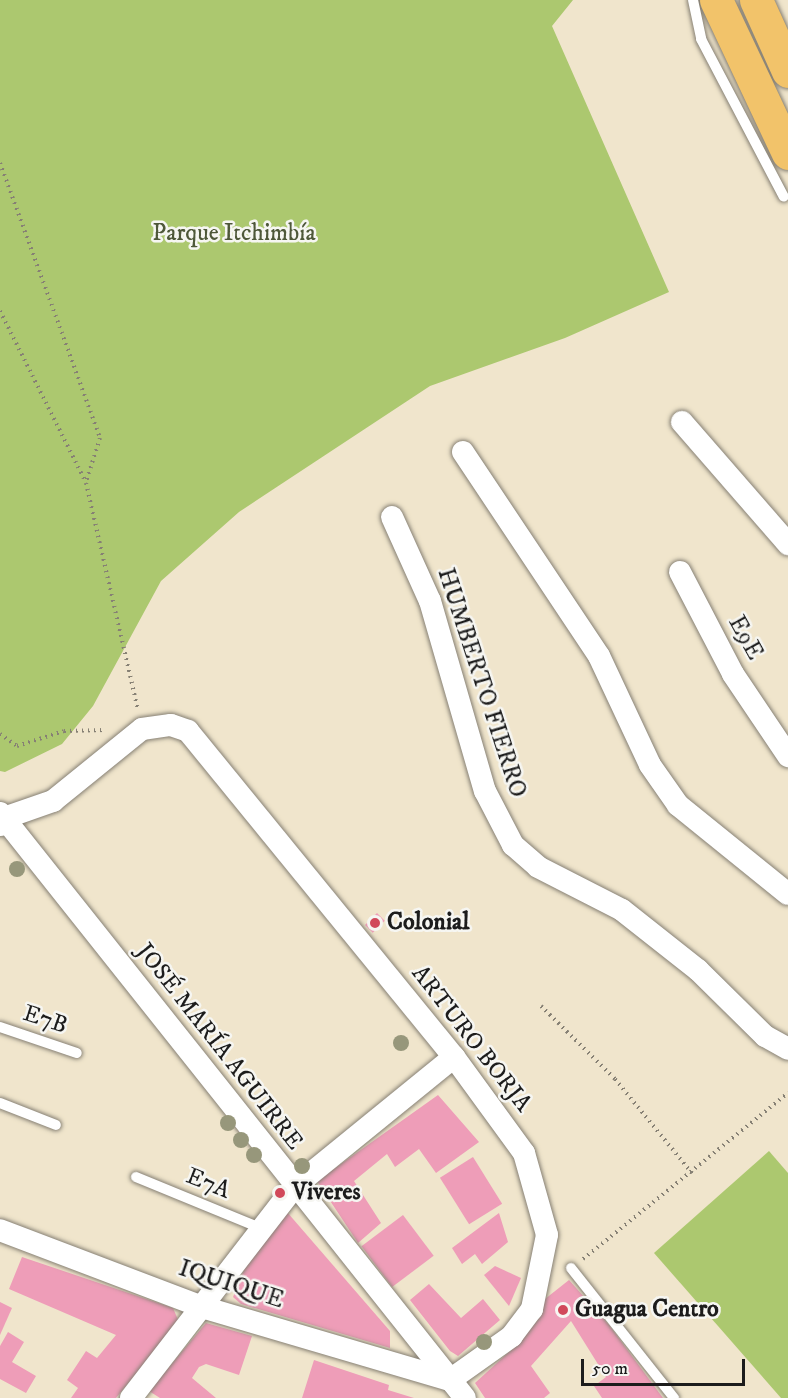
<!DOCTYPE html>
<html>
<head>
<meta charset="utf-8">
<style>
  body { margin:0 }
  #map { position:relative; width:788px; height:1398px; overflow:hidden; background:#f0e5cc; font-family:"IM FELL DW Pica",serif }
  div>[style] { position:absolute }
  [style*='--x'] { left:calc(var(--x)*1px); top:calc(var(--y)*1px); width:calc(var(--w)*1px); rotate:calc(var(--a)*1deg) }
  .green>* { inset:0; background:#acc86f }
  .building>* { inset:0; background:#ee9db8; transform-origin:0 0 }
  .path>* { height:4px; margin-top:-2px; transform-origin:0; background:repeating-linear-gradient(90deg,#868074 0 1.5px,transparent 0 6px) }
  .roads { filter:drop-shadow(0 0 2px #868074) drop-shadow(0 0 2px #868074) }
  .lane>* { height:10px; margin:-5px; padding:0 5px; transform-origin:5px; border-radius:5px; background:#fff }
  .street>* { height:22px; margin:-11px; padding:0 11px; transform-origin:11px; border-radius:11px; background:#fff }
  .primary>* { height:33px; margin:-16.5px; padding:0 16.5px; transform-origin:16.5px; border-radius:16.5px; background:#f2c36a }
  .trees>* { width:16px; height:16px; margin:-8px; border-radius:50%; background:#97977b }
  .dots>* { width:16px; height:16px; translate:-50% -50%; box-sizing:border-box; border:3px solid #f6f6f2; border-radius:50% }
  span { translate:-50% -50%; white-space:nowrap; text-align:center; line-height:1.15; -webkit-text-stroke:5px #f6f6f2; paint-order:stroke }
  .park-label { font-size:24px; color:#4e5839 }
  .street-label { font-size:24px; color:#1c1c1c }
  .poi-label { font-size:24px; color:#1c1c1c; font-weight:700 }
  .left { translate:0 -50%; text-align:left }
  .scale { position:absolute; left:581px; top:1359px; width:164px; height:27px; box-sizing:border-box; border:3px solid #1c1c1c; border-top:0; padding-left:8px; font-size:18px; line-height:21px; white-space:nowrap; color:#1c1c1c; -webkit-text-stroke:4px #f6f6f2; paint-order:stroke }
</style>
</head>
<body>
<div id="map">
  <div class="green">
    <i style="clip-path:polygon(0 0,573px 0,552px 26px,669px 292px,565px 338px,430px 386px,239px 512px,161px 581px,93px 706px,62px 744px,5px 772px,0 771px)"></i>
    <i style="clip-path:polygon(769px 1151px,788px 1173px,788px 1398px,781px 1398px,654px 1253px)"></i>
  </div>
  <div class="building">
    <i style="left:377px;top:913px;width:11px;height:17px;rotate:45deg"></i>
    <i style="clip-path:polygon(438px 1095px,479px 1142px,436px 1173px,419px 1149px,395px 1167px,387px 1154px,354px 1181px,381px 1223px,358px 1243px,317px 1181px)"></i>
    <i style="left:473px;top:1157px;width:55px;height:39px;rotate:58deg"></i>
    <i style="clip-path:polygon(287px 1212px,390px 1331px,390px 1348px,241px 1304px,233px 1297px,244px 1270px)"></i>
    <i style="clip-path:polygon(499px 1213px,508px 1242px,482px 1264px,475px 1254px,462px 1264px,452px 1248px)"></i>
    <i style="left:403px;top:1215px;width:51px;height:52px;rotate:53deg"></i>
    <i style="clip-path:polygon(22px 1257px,173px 1308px,179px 1322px,116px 1398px,71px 1398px,78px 1388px,67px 1380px,86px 1351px,97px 1358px,116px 1335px,9px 1289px)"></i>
    <i style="clip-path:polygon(495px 1266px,521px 1278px,509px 1306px,484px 1275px)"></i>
    <i style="clip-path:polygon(569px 1280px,609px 1325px,663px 1398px,602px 1398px,594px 1386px,606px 1377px,571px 1321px,531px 1366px,550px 1393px,544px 1398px,485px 1398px,475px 1383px,520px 1342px,541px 1316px,545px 1299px)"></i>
    <i style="clip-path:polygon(429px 1284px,461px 1318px,483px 1299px,500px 1320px,458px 1356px,450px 1351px,410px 1300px)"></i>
    <i style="clip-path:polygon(0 1302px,12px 1308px,0 1335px)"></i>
    <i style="clip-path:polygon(206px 1323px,252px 1336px,239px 1375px,206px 1364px,199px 1367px,192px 1378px,216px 1398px,160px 1398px,149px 1391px)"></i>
    <i style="clip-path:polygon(8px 1332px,24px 1342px,12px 1362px,36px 1376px,26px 1393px,0 1379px,0 1346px)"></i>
    <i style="clip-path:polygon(314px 1360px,389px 1385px,388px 1390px,414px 1398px,302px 1398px)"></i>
  </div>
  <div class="path">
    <i style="--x:0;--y:163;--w:293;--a:70"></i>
    <i style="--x:100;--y:438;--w:46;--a:107.7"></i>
    <i style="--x:0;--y:311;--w:192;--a:63.4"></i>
    <i style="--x:86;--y:483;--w:233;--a:77.1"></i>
    <i style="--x:0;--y:734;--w:21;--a:35"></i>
    <i style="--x:17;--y:746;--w:49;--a:-17.7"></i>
    <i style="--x:64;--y:731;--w:41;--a:-1.4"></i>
    <i style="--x:541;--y:1006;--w:104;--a:44.6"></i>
    <i style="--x:615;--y:1079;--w:122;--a:50.7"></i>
    <i style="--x:583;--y:1259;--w:264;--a:-39"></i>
  </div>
  <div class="roads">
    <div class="lane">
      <i style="--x:693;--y:0;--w:40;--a:78"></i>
      <i style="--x:701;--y:39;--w:178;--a:62.3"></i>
      <i style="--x:0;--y:1027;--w:81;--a:18.7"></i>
      <i style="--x:0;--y:1103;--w:60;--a:21.4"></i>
      <i style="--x:136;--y:1177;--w:137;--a:22.3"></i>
      <i style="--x:571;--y:1268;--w:166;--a:51.6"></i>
    </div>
    <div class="street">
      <i style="--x:682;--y:422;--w:162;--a:49"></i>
      <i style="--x:463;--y:452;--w:245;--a:56.3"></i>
      <i style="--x:599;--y:656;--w:120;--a:64.9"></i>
      <i style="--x:650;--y:765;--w:49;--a:55"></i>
      <i style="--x:678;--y:805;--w:141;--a:39"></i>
      <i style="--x:392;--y:517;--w:92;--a:65.7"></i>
      <i style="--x:430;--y:601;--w:198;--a:73.9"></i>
      <i style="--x:485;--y:791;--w:61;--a:62.6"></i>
      <i style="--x:513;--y:845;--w:33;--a:41"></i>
      <i style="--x:538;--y:867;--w:94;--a:27.1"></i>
      <i style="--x:622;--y:910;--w:97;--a:38.3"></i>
      <i style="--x:698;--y:970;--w:94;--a:44.6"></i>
      <i style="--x:765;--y:1036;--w:26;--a:29"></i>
      <i style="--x:680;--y:572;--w:115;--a:62.5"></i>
      <i style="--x:733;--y:674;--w:99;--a:56.1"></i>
      <i style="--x:0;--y:813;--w:747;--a:51.52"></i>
      <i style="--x:0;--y:825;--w:11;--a:-49"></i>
      <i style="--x:7;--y:817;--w:49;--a:-19.2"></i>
      <i style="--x:53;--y:801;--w:114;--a:-39"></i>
      <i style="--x:142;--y:729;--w:29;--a:-8"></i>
      <i style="--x:171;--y:725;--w:18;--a:19"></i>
      <i style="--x:188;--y:731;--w:421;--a:50.8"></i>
      <i style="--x:454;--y:1057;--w:119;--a:53.9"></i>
      <i style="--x:524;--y:1153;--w:85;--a:74.3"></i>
      <i style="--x:547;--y:1235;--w:76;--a:101.5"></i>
      <i style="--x:532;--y:1309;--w:34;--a:127"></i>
      <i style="--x:512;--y:1336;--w:76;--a:144.6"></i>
      <i style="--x:450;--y:1380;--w:255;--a:-163.6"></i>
      <i style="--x:205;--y:1308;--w:219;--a:-159.2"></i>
      <i style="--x:131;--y:1398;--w:267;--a:-52.3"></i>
      <i style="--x:294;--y:1187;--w:206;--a:-39.1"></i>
    </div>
    <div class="primary">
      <i style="--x:716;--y:0;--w:169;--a:64.8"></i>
      <i style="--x:756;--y:0;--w:78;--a:65.7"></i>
    </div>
  </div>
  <div class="trees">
    <i style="left:17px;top:869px"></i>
    <i style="left:401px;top:1043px"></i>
    <i style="left:228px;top:1123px"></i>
    <i style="left:241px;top:1140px"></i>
    <i style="left:254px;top:1155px"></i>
    <i style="left:302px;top:1166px"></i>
    <i style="left:484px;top:1342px"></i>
  </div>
  <div class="dots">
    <i style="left:375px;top:923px;background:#d1495b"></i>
    <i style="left:280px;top:1193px;background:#d1495b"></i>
    <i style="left:563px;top:1310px;background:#d1495b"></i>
  </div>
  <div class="park-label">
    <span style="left:234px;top:234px">Parque Itchimbía</span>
  </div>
  <div class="street-label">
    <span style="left:745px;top:638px;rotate:61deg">E9E</span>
    <span style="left:481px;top:683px;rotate:72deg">HUMBERTO FIERRO</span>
    <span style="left:45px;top:1020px;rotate:18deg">E7B</span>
    <span style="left:471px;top:1039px;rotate:52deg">ARTURO BORJA</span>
    <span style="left:219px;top:1047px;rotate:52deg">JOSÉ MARÍA AGUIRRE</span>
    <span style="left:208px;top:1184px;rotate:22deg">E7A</span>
    <span style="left:231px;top:1285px;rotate:18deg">IQUIQUE</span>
  </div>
  <div class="poi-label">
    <span class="left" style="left:387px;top:923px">Colonial</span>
    <span class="left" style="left:292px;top:1193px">Viveres</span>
    <span class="left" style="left:575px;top:1310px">Guagua Centro</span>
  </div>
  <div class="scale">50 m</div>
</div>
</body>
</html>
